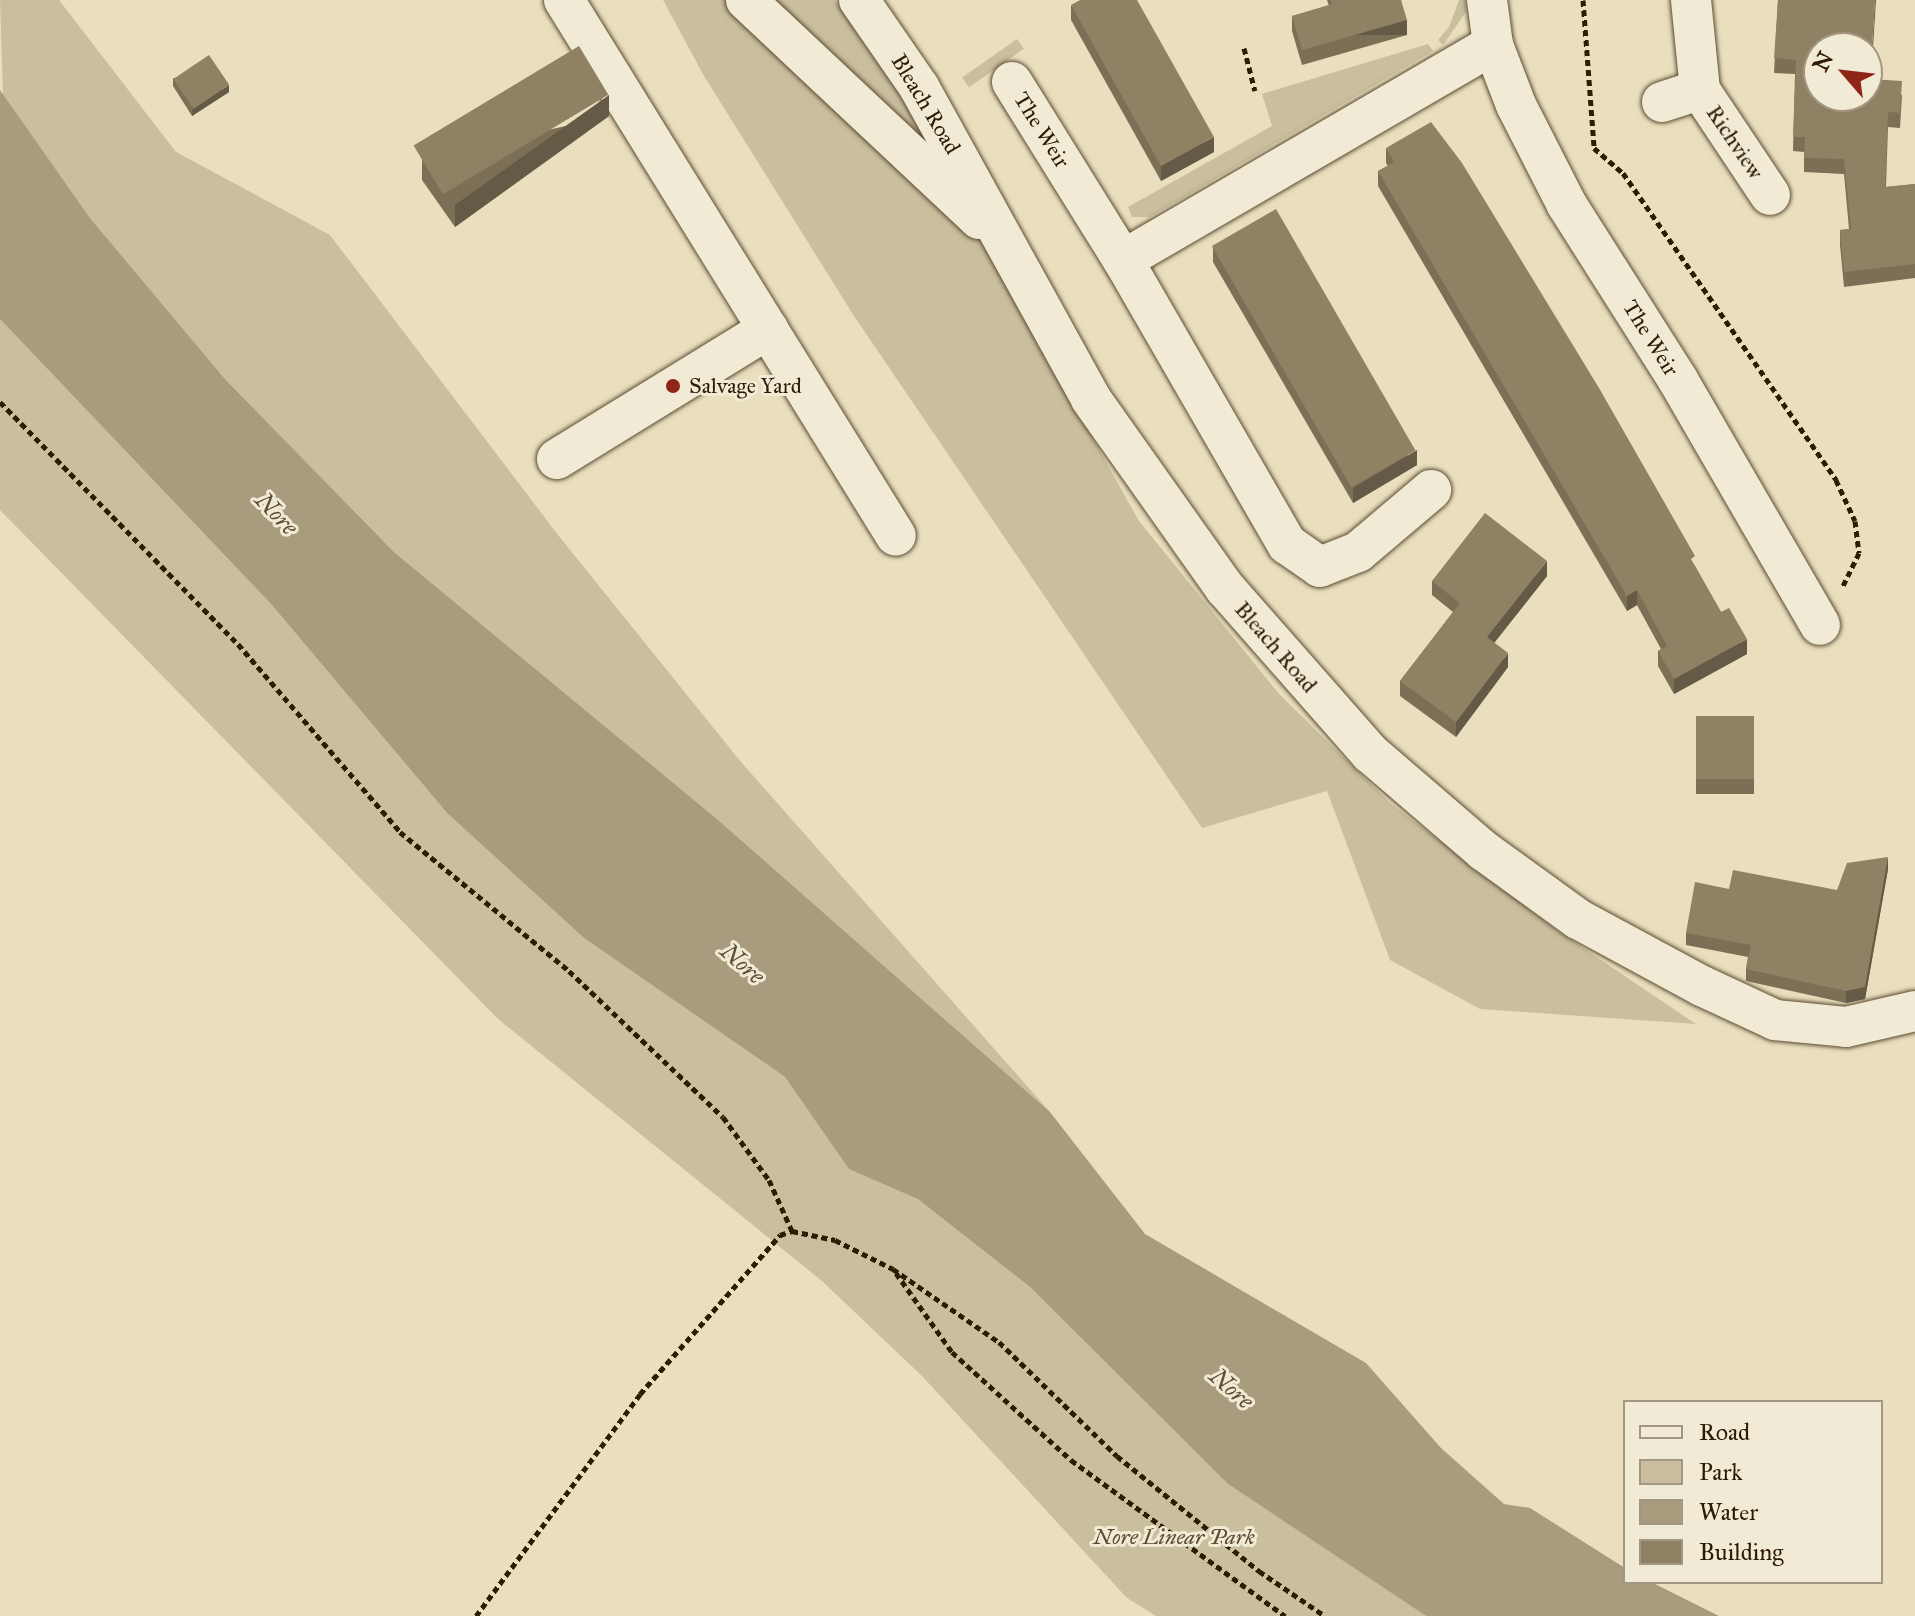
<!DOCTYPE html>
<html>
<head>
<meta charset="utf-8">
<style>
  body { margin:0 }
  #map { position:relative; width:1915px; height:1616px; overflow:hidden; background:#e9dfbe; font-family:"IM FELL Great Primer",serif }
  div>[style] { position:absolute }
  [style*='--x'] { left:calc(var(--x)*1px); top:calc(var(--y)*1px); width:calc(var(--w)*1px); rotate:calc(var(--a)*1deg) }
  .green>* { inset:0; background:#c9be9e; transform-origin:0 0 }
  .water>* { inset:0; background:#a99c7e }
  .path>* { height:5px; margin-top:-2.5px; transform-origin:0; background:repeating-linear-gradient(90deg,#2d1b03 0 6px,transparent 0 10px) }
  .roads { filter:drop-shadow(0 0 2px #5c4c32) drop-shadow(0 0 2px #5c4c32) }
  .minor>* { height:40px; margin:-20px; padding:0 20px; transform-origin:20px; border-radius:20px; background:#f1ead5 }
  .wall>* { inset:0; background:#7b6f56; transform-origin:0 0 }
  .shaded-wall>* { inset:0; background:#645a46; transform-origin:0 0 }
  .building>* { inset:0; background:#8f8164; transform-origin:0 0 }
  .dots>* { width:22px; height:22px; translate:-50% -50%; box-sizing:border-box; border:4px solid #f1ead5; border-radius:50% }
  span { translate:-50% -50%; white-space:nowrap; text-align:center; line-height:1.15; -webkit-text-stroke:6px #f1ead5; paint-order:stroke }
  .street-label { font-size:22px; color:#2d1b03 }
  .poi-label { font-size:22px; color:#2d1b03 }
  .left { translate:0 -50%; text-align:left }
  .park-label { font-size:22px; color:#5c4c32; font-style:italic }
  .water-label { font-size:24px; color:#5f4f34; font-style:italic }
  .legend { position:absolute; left:1623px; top:1400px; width:260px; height:184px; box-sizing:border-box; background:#f1ead5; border:2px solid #a39781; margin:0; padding:10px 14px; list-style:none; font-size:24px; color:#2d1b03 }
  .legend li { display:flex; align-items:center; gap:16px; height:40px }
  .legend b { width:40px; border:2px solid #a39781 }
  .north { position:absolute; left:1803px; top:32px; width:80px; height:80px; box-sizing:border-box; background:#f1ead5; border:2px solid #a39781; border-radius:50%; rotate:298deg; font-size:22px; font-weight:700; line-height:32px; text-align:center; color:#2d1b03 }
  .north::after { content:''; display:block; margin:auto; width:28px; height:36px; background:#8f2418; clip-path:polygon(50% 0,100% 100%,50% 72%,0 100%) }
</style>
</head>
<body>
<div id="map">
  <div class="green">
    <i style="clip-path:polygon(0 0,59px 0,176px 152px,330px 235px,558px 535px,741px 762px,1050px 1112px,717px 819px,394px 552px,225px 379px,90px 218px,3px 95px)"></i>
    <i style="clip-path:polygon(663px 0,835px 0,899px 92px,1139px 521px,1280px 695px,1390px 803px,1558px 931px,1696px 1024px,1480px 1009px,1390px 960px,1327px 791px,1202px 828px,854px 316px,704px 76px)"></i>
    <i style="clip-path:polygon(1459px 0,1465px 0,1466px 12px,1443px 45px,1438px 40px,1449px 27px)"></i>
    <i style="left:1017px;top:39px;width:12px;height:67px;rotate:55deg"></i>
    <i style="clip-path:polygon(1428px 44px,1433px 51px,1150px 217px,1132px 217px,1128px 207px,1272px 126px,1262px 94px)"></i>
    <i style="clip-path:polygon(0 319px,271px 604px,447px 813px,584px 938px,785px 1077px,849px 1168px,918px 1198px,1030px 1287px,1228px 1484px,1426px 1616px,1156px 1616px,1127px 1598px,922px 1376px,822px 1281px,498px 1019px,0 510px)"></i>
  </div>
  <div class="water">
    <i style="clip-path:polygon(0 90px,90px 218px,225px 379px,394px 552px,717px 819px,1050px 1112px,1145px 1234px,1366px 1363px,1441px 1448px,1504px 1504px,1530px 1508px,1625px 1568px,1625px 1582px,1651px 1582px,1719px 1616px,1426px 1616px,1228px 1484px,1030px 1287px,918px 1199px,849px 1169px,785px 1077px,584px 938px,447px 813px,271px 604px,0 319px)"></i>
  </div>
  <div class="path">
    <i style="--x:1583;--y:0;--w:148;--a:85.7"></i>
    <i style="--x:1594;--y:148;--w:38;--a:41"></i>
    <i style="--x:1623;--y:173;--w:374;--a:55.2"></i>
    <i style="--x:1836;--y:480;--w:45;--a:65.1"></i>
    <i style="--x:1855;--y:521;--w:32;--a:83"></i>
    <i style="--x:1859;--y:553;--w:37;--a:116"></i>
    <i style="--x:1244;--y:48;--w:44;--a:75.7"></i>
    <i style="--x:0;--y:402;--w:339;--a:45.5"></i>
    <i style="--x:238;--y:644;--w:248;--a:49.2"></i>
    <i style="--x:400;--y:832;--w:219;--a:39.4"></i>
    <i style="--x:569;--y:971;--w:212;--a:43.5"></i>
    <i style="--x:723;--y:1117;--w:78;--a:53.9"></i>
    <i style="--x:769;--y:1180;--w:56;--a:65.7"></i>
    <i style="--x:792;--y:1231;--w:44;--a:11.8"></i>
    <i style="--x:835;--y:1240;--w:65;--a:26.6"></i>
    <i style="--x:893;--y:1269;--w:129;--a:34.6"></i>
    <i style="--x:999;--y:1342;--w:164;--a:44"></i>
    <i style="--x:1117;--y:1456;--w:183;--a:39"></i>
    <i style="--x:1259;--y:1571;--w:80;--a:34.3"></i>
    <i style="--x:896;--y:1273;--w:97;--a:54.7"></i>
    <i style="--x:952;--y:1352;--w:161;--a:42.2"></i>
    <i style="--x:1071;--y:1460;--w:265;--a:36.1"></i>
    <i style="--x:476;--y:1616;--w:276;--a:-53.5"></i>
    <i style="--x:640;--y:1394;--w:212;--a:-48.6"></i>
    <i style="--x:780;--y:1235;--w:13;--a:-18"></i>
  </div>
  <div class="roads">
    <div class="minor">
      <i style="--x:564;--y:0;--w:630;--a:58.23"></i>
      <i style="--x:746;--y:0;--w:320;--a:43.2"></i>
      <i style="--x:859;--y:0;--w:106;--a:55.4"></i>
      <i style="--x:919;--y:87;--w:356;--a:61.1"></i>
      <i style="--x:1091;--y:399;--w:232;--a:54.7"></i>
      <i style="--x:1225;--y:588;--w:220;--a:48.7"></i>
      <i style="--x:1370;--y:753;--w:150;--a:40.7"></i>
      <i style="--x:1484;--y:851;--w:116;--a:35.9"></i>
      <i style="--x:1578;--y:919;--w:141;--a:28.4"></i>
      <i style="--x:1702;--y:986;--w:81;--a:25"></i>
      <i style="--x:1775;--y:1020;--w:71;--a:5.6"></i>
      <i style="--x:1846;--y:1027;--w:71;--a:-13.1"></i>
      <i style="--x:1487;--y:0;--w:45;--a:82.4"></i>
      <i style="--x:1493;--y:45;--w:64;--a:69"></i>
      <i style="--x:1516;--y:105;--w:112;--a:63"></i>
      <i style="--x:1567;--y:205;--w:207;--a:57.6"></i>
      <i style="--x:1678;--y:380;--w:283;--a:59.9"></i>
      <i style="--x:1691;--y:0;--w:90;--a:84.3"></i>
      <i style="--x:1700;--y:90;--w:126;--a:56.3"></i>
      <i style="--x:1012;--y:82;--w:210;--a:58.1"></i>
      <i style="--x:1123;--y:260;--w:328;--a:60"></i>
      <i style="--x:1287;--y:544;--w:40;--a:34.9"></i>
      <i style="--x:1320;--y:567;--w:41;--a:-21.5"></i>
      <i style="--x:1358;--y:552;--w:96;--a:-40.3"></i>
      <i style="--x:1662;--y:102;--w:40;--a:-18"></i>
      <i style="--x:1123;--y:260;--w:428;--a:-30.2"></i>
      <i style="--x:557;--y:459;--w:248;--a:-31.6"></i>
    </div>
  </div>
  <div class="wall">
    <i style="clip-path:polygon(1327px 0,1401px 0,1407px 35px,1302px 65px,1292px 31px,1292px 16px,1329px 6px)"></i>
    <i style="clip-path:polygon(1778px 0,1871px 79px,1902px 95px,1900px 128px,1888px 127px,1886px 187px,1915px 184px,1915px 278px,1844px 287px,1840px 245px,1840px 230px,1849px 229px,1844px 174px,1804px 172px,1804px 152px,1793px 151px,1795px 74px,1774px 73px)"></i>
    <i style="clip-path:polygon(1071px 5px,1214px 152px,1161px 181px,1071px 20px)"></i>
    <i style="clip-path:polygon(173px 78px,229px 92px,192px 116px,173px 86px)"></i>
    <i style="clip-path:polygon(609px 116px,455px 227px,422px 180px,422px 159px)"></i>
    <i style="clip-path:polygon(1386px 148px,1695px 566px,1721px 612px,1747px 654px,1674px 694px,1658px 666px,1658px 651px,1661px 649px,1637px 605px,1627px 611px,1378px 186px,1378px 171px,1388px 166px,1386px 163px)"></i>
    <i style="clip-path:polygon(1213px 247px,1417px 465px,1353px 503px,1213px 262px)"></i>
    <i style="clip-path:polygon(1547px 576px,1494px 643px,1508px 667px,1456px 737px,1400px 696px,1400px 681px,1453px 612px,1432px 595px,1432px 581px)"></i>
    <i style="left:1696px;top:716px;width:58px;height:78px"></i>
    <i style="clip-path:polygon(1888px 869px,1865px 999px,1846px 1003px,1746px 981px,1746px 969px,1748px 957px,1686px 945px,1686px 933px,1837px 890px)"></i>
  </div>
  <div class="shaded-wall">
    <i style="clip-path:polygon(1875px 0,1876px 0,1870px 94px,1870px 79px)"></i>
    <i style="left:1407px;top:20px;width:15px;height:109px;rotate:90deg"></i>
    <i style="clip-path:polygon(229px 85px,229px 92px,192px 116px,192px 109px)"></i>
    <i style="clip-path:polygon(609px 95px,609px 116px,455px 227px,455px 205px)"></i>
    <i style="clip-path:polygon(1214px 137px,1214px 152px,1161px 181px,1161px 166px)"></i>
    <i style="clip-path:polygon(1417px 450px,1417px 465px,1353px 503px,1353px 488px)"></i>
    <i style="clip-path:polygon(1547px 561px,1547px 576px,1487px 652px,1487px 637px)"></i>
    <i style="clip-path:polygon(1637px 590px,1637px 605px,1627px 611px,1627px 596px)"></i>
    <i style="clip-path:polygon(1747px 639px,1747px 654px,1674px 694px,1674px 679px)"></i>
    <i style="clip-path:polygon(1508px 653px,1508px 667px,1456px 737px,1456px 722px)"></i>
    <i style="clip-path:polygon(1888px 857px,1888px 869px,1865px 999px,1846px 1003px,1846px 991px)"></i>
  </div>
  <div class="building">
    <i style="clip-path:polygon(1080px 0,1137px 0,1214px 137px,1161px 166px,1071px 5px)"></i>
    <i style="clip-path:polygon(1331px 0,1401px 0,1407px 20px,1302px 50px,1292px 16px,1332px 4px)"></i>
    <i style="clip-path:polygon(evenodd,1778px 0,1875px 0,1870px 79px,1902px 81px,1900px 113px,1888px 112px,1885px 187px,1915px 184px,1915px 264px,1844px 272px,1840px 230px,1851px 229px,1844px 159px,1804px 158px,1805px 137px,1793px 137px,1796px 60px,1774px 58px,1778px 0,1819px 48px,1867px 48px,1867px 96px,1819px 96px,1819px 48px)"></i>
    <i style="left:579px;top:46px;width:57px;height:193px;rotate:59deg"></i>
    <i style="left:209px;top:55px;width:36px;height:43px;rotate:56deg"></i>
    <i style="clip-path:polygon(1431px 122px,1462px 163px,1599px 388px,1695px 556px,1691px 559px,1721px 612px,1729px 608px,1747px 639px,1674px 679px,1658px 651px,1667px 646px,1637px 590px,1627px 596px,1378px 171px,1394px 162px,1386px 148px)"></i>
    <i style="left:1276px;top:209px;width:279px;height:74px;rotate:60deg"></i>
    <i style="clip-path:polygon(1485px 513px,1547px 561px,1487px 637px,1508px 653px,1456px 722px,1400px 681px,1460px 603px,1432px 581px)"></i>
    <i style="left:1696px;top:716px;width:58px;height:63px"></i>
    <i style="clip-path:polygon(1888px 857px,1865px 987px,1846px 991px,1746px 969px,1751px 945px,1686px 933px,1695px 882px,1729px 889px,1733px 870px,1837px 890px,1847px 863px)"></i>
  </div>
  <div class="dots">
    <i style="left:673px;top:386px;background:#8f2418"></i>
  </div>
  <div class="street-label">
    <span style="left:926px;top:104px;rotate:59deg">Bleach Road</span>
    <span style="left:1042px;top:130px;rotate:58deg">The Weir</span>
    <span style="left:1735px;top:142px;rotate:56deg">Richview</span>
    <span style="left:1651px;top:338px;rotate:58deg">The Weir</span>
    <span style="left:1276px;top:647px;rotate:49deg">Bleach Road</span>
  </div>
  <div class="poi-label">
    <span class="left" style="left:689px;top:386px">Salvage Yard</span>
  </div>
  <div class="park-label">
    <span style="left:1174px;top:1537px">Nore Linear Park</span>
  </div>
  <div class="water-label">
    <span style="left:276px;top:514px;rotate:46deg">Nore</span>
    <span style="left:742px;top:964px;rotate:41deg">Nore</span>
    <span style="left:1231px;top:1389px;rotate:41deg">Nore</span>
  </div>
  <ul class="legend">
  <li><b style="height:10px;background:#f1ead5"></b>Road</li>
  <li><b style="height:22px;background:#c9be9e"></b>Park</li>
  <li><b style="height:22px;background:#a99c7e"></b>Water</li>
  <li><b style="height:22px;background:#8f8164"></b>Building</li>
  </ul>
  <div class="north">N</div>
</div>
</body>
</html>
